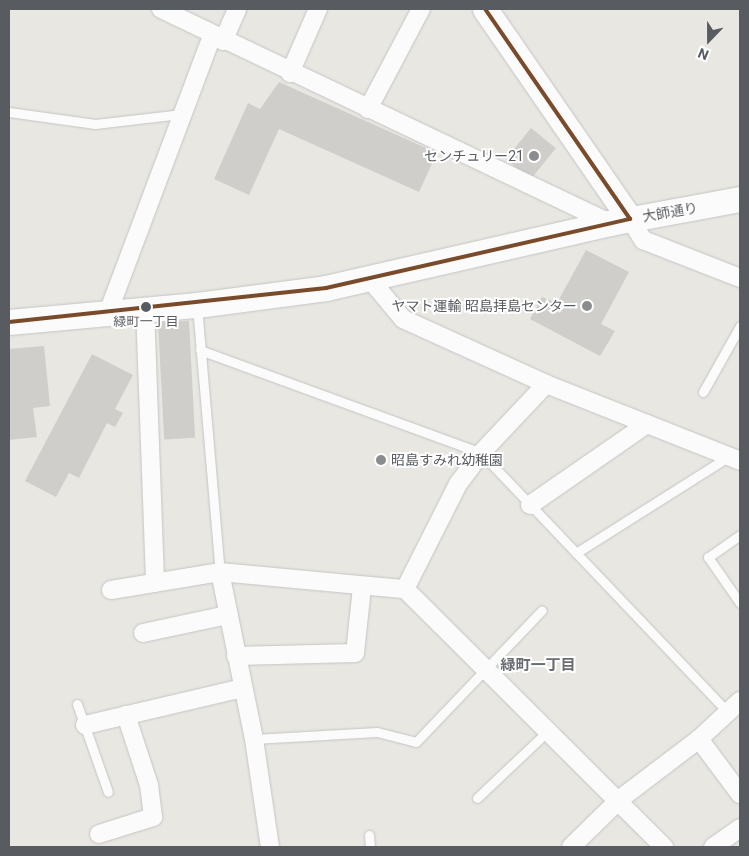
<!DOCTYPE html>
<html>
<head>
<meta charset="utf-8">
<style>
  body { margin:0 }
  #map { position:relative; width:749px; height:856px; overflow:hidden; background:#e8e7e2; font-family:Roboto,"Noto Sans JP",sans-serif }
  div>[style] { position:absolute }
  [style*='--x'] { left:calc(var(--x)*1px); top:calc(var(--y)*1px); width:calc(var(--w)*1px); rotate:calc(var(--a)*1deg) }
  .building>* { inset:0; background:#cfcecb; transform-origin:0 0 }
  .roads { filter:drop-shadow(0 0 1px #c4c4c3) drop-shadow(0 0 1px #c4c4c3) }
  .lane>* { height:9px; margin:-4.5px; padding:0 4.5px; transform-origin:4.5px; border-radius:4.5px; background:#fcfbfb }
  .street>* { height:18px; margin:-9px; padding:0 9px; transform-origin:9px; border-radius:9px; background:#fcfbfb }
  .secondary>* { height:25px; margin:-12.5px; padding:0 12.5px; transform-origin:12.5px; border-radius:12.5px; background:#fcfbfb }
  .bus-1>* { height:4px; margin:-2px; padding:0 2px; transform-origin:2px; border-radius:2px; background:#7a4b2a }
  .dots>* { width:14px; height:14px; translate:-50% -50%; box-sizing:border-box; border:2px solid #fff; border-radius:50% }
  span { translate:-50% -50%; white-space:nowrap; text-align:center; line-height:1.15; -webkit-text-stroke:4px #fff; paint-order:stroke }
  .bus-label { font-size:13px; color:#585b60 }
  .poi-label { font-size:14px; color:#585b60 }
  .right { translate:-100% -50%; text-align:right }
  .left { translate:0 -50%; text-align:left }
  .street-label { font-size:14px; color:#585b60 }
  .neighbourhood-label { font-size:15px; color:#696d72; font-weight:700 }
  .frame { position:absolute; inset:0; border:10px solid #585b60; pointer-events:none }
  .north { position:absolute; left:684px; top:15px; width:50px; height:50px; -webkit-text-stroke:4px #fff; paint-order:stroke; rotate:202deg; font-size:14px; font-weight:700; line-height:20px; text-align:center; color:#585b60 }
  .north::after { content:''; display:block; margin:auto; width:18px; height:22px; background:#585b60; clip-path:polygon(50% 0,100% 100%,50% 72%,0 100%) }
</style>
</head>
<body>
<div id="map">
  <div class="building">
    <i style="clip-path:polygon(279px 82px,437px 153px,419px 192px,279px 129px,249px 195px,214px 179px,248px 103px,260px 109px)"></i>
    <i style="left:531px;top:128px;width:32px;height:40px;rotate:39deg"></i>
    <i style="clip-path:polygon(586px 250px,629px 272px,601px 324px,615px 331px,600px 356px,530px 319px,542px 297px,557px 303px)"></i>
    <i style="left:189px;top:321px;width:117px;height:31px;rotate:87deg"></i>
    <i style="clip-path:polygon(44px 346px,50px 406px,33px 408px,37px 437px,9px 440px,9px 349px)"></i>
    <i style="clip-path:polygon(92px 354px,133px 375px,115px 409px,123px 413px,115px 427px,107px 423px,79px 478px,69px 473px,56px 497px,25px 481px)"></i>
  </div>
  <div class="roads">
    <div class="lane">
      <i style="--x:9;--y:112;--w:87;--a:7.9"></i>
      <i style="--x:95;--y:124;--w:88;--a:-6.6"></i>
      <i style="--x:197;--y:306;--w:267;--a:85.1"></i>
      <i style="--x:200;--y:350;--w:299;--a:20.1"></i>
      <i style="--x:481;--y:453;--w:358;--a:46.4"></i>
      <i style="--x:703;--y:392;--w:76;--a:-60.7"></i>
      <i style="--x:740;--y:535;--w:39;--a:145"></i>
      <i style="--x:708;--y:557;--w:56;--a:55.2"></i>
      <i style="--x:576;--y:553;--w:180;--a:-32.3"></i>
      <i style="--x:77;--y:704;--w:93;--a:70.6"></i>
      <i style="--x:254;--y:739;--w:123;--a:-3.3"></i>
      <i style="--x:377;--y:732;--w:40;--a:14.4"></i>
      <i style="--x:416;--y:742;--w:182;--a:-46.3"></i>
      <i style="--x:477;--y:798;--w:99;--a:-43.4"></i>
      <i style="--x:369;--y:835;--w:12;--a:85"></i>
    </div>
    <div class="street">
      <i style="--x:161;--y:9;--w:497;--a:25.5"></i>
      <i style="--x:223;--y:41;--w:35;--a:-66"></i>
      <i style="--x:290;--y:73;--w:70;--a:-66.4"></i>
      <i style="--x:368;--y:109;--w:113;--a:-62.1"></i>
      <i style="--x:630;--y:219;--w:25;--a:58"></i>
      <i style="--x:643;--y:240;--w:104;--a:21.4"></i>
      <i style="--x:369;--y:278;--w:53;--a:50.3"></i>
      <i style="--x:403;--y:319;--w:157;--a:24.4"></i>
      <i style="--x:546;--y:384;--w:209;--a:21.6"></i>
      <i style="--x:145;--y:308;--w:275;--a:87.9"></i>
      <i style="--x:109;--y:310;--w:293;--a:-69.4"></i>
      <i style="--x:530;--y:505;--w:142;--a:-34.7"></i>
      <i style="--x:220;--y:572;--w:170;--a:78.5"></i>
      <i style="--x:254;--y:739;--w:109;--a:81.6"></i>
      <i style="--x:405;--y:589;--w:118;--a:-63.2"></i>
      <i style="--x:458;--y:484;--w:39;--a:-53"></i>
      <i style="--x:481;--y:453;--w:95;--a:-46.7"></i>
      <i style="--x:111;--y:590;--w:110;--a:-9.4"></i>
      <i style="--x:220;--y:572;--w:186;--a:5.3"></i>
      <i style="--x:405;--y:589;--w:366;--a:44.9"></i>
      <i style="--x:143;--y:633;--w:87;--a:-12"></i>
      <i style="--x:236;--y:656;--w:119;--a:-1.4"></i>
      <i style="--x:355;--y:653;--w:66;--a:-83.9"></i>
      <i style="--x:85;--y:725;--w:162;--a:-13.2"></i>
      <i style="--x:699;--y:739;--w:69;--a:53.3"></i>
      <i style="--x:99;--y:834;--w:57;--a:-17.5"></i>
      <i style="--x:153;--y:817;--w:32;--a:-97"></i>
      <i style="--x:149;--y:785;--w:74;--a:-108.2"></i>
      <i style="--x:571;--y:847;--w:69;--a:-44.4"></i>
      <i style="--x:620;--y:799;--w:99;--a:-37.2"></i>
      <i style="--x:699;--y:739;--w:56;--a:-42.8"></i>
      <i style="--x:713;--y:847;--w:33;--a:-35"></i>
    </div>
    <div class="secondary">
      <i style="--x:485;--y:9;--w:255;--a:55.4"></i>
      <i style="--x:9;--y:322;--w:189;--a:-5.2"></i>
      <i style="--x:197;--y:305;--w:130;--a:-7.5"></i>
      <i style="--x:326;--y:288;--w:291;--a:-12.9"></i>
      <i style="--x:610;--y:223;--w:132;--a:-10.5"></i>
    </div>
  </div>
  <div class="bus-1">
    <i style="--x:9;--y:322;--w:319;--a:-6.1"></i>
    <i style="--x:326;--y:288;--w:312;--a:-12.8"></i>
    <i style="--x:630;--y:219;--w:255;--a:-124.6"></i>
  </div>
  <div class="dots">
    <i style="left:534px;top:156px;background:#8a8c8e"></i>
    <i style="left:587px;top:306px;background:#8a8c8e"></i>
    <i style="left:146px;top:307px;background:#585b60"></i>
    <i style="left:381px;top:460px;background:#8a8c8e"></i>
  </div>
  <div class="bus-label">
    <span style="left:146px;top:322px">緑町一丁目</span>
  </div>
  <div class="poi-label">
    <span class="right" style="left:524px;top:156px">センチュリー21</span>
    <span class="right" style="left:577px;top:306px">ヤマト運輸 昭島拝島センター</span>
    <span class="left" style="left:391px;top:460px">昭島すみれ幼稚園</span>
  </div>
  <div class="street-label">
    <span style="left:670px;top:212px;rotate:-10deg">大師通り</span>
  </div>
  <div class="neighbourhood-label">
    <span style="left:538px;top:666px">緑町一丁目</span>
  </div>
  <div class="frame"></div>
  <div class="north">N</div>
</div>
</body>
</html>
